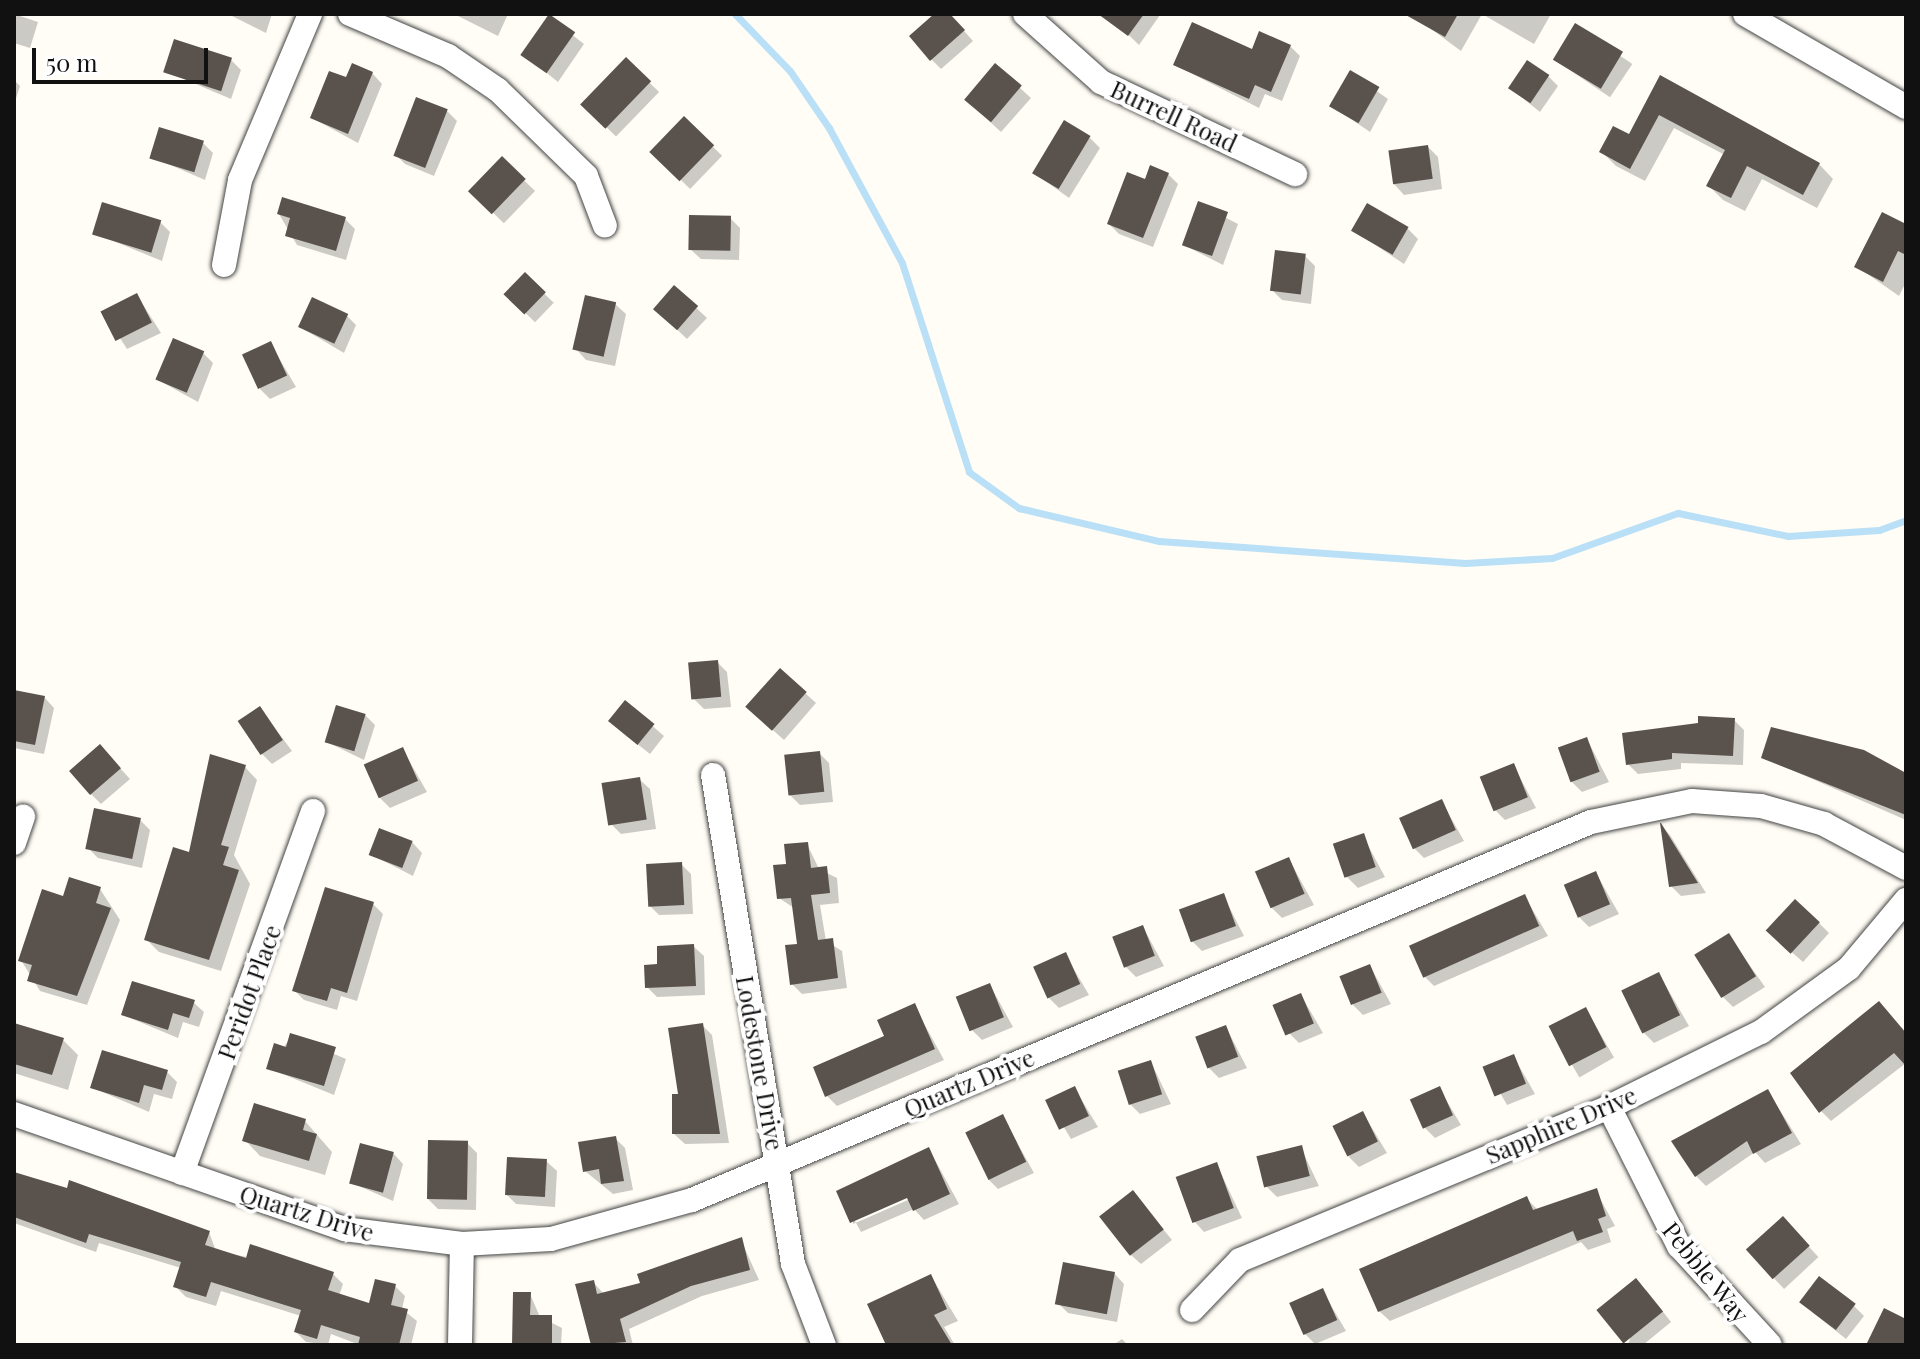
<!DOCTYPE html>
<html>
<head>
<meta charset="utf-8">
<style>
  body { margin:0 }
  #map { position:relative; width:1920px; height:1359px; overflow:hidden; background:#fffdf5; font-family:"Playfair Display",serif }
  div>[style] { position:absolute }
  [style*='--x'] { left:calc(var(--x)*1px); top:calc(var(--y)*1px); width:calc(var(--w)*1px); rotate:calc(var(--a)*1deg) }
  .shadow>* { inset:0; background:#0003; transform-origin:0 0 }
  .stream>* { height:7px; margin:-3.5px; padding:0 3.5px; transform-origin:3.5px; border-radius:3.5px; background:#b9e0f7 }
  .building>* { inset:0; background:#5a524d; transform-origin:0 0 }
  .roads { filter:drop-shadow(0 0 2px #444) drop-shadow(0 0 2px #444) }
  .minor>* { height:24px; margin:-12px; padding:0 12px; transform-origin:12px; border-radius:12px; background:#fff }
  span { translate:-50% -50%; white-space:nowrap; text-align:center; line-height:1.15; -webkit-text-stroke:8px #fff; paint-order:stroke }
  .street-label { font-size:24px; color:#111 }
  .frame { position:absolute; inset:0; border:16px solid #111; pointer-events:none }
  .scale { position:absolute; left:32px; top:48px; width:176px; height:36px; box-sizing:border-box; border:4px solid #111; border-top:0; padding-left:10px; font-size:24px; line-height:28px; white-space:nowrap; color:#111; -webkit-text-stroke:6px #fff; paint-order:stroke }
</style>
</head>
<body>
<div id="map">
  <div class="shadow">
    <i style="clip-path:polygon(14px 14px,38px 22px,30px 48px,14px 43px)"></i>
    <i style="clip-path:polygon(228px 14px,272px 14px,266px 33px)"></i>
    <i style="clip-path:polygon(454px 14px,508px 14px,498px 36px)"></i>
    <i style="clip-path:polygon(937px 14px,949px 14px,973px 41px,941px 69px,931px 59px)"></i>
    <i style="clip-path:polygon(1107px 14px,1159px 14px,1160px 15px,1139px 45px)"></i>
    <i style="clip-path:polygon(1428px 14px,1551px 14px,1534px 44px,1482px 14px,1461px 51px,1423px 23px)"></i>
    <i style="clip-path:polygon(548px 16px,584px 44px,558px 82px,523px 54px)"></i>
    <i style="left:1576px;top:26px;width:68px;height:40px;rotate:34deg"></i>
    <i style="clip-path:polygon(1290px 46px,1300px 56px,1282px 101px,1265px 94px,1259px 108px,1175px 65px)"></i>
    <i style="clip-path:polygon(231px 60px,241px 70px,231px 99px,165px 71px)"></i>
    <i style="left:626px;top:60px;width:46px;height:62px;rotate:44deg"></i>
    <i style="clip-path:polygon(995px 65px,1031px 98px,1001px 132px,976px 109px)"></i>
    <i style="clip-path:polygon(372px 73px,382px 84px,358px 143px,312px 118px,348px 80px)"></i>
    <i style="clip-path:polygon(1351px 73px,1388px 99px,1370px 132px,1332px 106px)"></i>
    <i style="clip-path:polygon(1548px 76px,1558px 86px,1540px 112px,1510px 88px)"></i>
    <i style="clip-path:polygon(1661px 78px,1819px 164px,1833px 179px,1817px 208px,1762px 179px,1745px 211px,1723px 200px,1709px 186px,1725px 155px,1674px 128px,1645px 181px,1616px 166px,1601px 151px,1630px 137px)"></i>
    <i style="clip-path:polygon(14px 80px,20px 86px,14px 105px)"></i>
    <i style="clip-path:polygon(447px 111px,457px 121px,434px 176px,405px 164px,395px 154px)"></i>
    <i style="left:684px;top:119px;width:53px;height:46px;rotate:44deg"></i>
    <i style="clip-path:polygon(1090px 138px,1100px 148px,1069px 198px,1033px 172px)"></i>
    <i style="clip-path:polygon(203px 143px,213px 153px,205px 180px,152px 157px)"></i>
    <i style="clip-path:polygon(1428px 147px,1438px 157px,1442px 189px,1404px 195px,1394px 184px)"></i>
    <i style="left:502px;top:159px;width:46px;height:45px;rotate:44deg"></i>
    <i style="clip-path:polygon(1168px 174px,1178px 184px,1153px 247px,1119px 234px,1109px 224px,1146px 181px)"></i>
    <i style="clip-path:polygon(1199px 204px,1238px 224px,1223px 265px,1184px 245px)"></i>
    <i style="clip-path:polygon(279px 214px,345px 219px,355px 229px,346px 260px,297px 245px)"></i>
    <i style="clip-path:polygon(730px 218px,740px 228px,739px 260px,701px 259px,690px 249px)"></i>
    <i style="clip-path:polygon(160px 222px,170px 232px,162px 261px,94px 233px)"></i>
    <i style="clip-path:polygon(1906px 226px,1906px 282px,1899px 296px,1856px 266px)"></i>
    <i style="clip-path:polygon(1408px 229px,1418px 239px,1404px 264px,1353px 230px)"></i>
    <i style="clip-path:polygon(1305px 256px,1315px 266px,1311px 304px,1282px 300px,1272px 290px)"></i>
    <i style="left:525px;top:275px;width:40px;height:27px;rotate:44deg"></i>
    <i style="clip-path:polygon(674px 287px,707px 318px,687px 339px,665px 318px)"></i>
    <i style="clip-path:polygon(137px 295px,161px 333px,127px 349px,104px 313px)"></i>
    <i style="clip-path:polygon(615px 304px,626px 314px,615px 366px,586px 360px,576px 349px)"></i>
    <i style="clip-path:polygon(346px 315px,356px 325px,344px 353px,300px 327px)"></i>
    <i style="clip-path:polygon(270px 343px,296px 387px,270px 399px,260px 389px)"></i>
    <i style="clip-path:polygon(203px 353px,213px 363px,198px 402px,158px 380px)"></i>
    <i style="clip-path:polygon(717px 662px,727px 672px,731px 707px,704px 709px,694px 699px)"></i>
    <i style="clip-path:polygon(780px 670px,816px 703px,784px 740px,758px 717px)"></i>
    <i style="clip-path:polygon(14px 692px,44px 697px,54px 708px,44px 754px,14px 748px)"></i>
    <i style="clip-path:polygon(626px 703px,664px 736px,650px 754px,621px 731px)"></i>
    <i style="clip-path:polygon(260px 708px,292px 751px,272px 764px,262px 754px)"></i>
    <i style="clip-path:polygon(365px 715px,375px 725px,364px 760px,327px 742px)"></i>
    <i style="clip-path:polygon(1734px 720px,1744px 730px,1743px 765px,1681px 763px,1681px 769px,1638px 774px,1628px 764px)"></i>
    <i style="clip-path:polygon(1587px 739px,1609px 782px,1582px 792px,1572px 782px)"></i>
    <i style="clip-path:polygon(1833px 742px,1906px 775px,1906px 820px,1764px 758px)"></i>
    <i style="clip-path:polygon(403px 750px,427px 792px,390px 808px,380px 798px)"></i>
    <i style="clip-path:polygon(819px 753px,829px 763px,833px 802px,800px 805px,790px 795px)"></i>
    <i style="clip-path:polygon(110px 757px,130px 779px,101px 804px,91px 794px)"></i>
    <i style="clip-path:polygon(1514px 766px,1536px 808px,1505px 820px,1495px 810px)"></i>
    <i style="clip-path:polygon(245px 767px,257px 780px,234px 855px,250px 884px,221px 971px,159px 952px,147px 940px)"></i>
    <i style="clip-path:polygon(639px 779px,650px 789px,656px 829px,621px 834px,611px 824px)"></i>
    <i style="clip-path:polygon(1442px 802px,1464px 841px,1424px 858px,1414px 848px)"></i>
    <i style="clip-path:polygon(140px 820px,150px 830px,142px 868px,98px 858px,88px 848px)"></i>
    <i style="clip-path:polygon(1663px 828px,1670px 835px,1706px 893px,1681px 896px,1671px 886px)"></i>
    <i style="clip-path:polygon(1363px 836px,1385px 877px,1358px 888px,1347px 877px)"></i>
    <i style="clip-path:polygon(412px 842px,422px 853px,413px 876px,372px 855px)"></i>
    <i style="clip-path:polygon(807px 844px,819px 869px,837px 878px,839px 903px,820px 905px,826px 941px,842px 951px,847px 988px,802px 994px,792px 984px,799px 945px,794px 908px,779px 898px,789px 865px)"></i>
    <i style="clip-path:polygon(1289px 859px,1314px 905px,1282px 918px,1272px 908px)"></i>
    <i style="clip-path:polygon(681px 864px,691px 874px,693px 914px,659px 915px,649px 905px)"></i>
    <i style="clip-path:polygon(1596px 873px,1619px 914px,1589px 927px,1579px 917px)"></i>
    <i style="clip-path:polygon(100px 889px,120px 920px,87px 1005px,40px 991px,21px 960px,64px 898px)"></i>
    <i style="clip-path:polygon(1223px 895px,1244px 936px,1202px 951px,1192px 941px)"></i>
    <i style="clip-path:polygon(1525px 897px,1548px 936px,1434px 986px,1423px 975px)"></i>
    <i style="clip-path:polygon(373px 904px,383px 914px,357px 1001px,341px 996px,337px 1010px,304px 1000px,294px 990px)"></i>
    <i style="clip-path:polygon(1819px 923px,1829px 933px,1803px 962px,1779px 941px)"></i>
    <i style="clip-path:polygon(1143px 927px,1164px 966px,1136px 977px,1126px 967px)"></i>
    <i style="clip-path:polygon(1729px 936px,1765px 987px,1733px 1007px,1723px 997px)"></i>
    <i style="clip-path:polygon(693px 946px,704px 956px,705px 995px,657px 997px,647px 987px)"></i>
    <i style="clip-path:polygon(1065px 954px,1089px 995px,1059px 1008px,1049px 998px)"></i>
    <i style="clip-path:polygon(1370px 966px,1391px 1004px,1363px 1015px,1353px 1005px)"></i>
    <i style="clip-path:polygon(1659px 974px,1689px 1026px,1654px 1043px,1644px 1033px)"></i>
    <i style="clip-path:polygon(990px 985px,1013px 1027px,982px 1040px,972px 1030px)"></i>
    <i style="clip-path:polygon(1301px 995px,1323px 1033px,1299px 1043px,1289px 1033px)"></i>
    <i style="clip-path:polygon(193px 1002px,204px 1012px,199px 1027px,183px 1022px,178px 1038px,123px 1015px)"></i>
    <i style="clip-path:polygon(914px 1005px,944px 1060px,837px 1106px,827px 1096px)"></i>
    <i style="left:1586px;top:1009px;width:56px;height:40px;rotate:60deg"></i>
    <i style="clip-path:polygon(14px 1025px,63px 1040px,78px 1055px,68px 1090px,14px 1073px)"></i>
    <i style="clip-path:polygon(702px 1025px,712px 1035px,729px 1143px,685px 1144px,674px 1134px)"></i>
    <i style="clip-path:polygon(1226px 1027px,1247px 1068px,1219px 1078px,1209px 1068px)"></i>
    <i style="clip-path:polygon(1906px 1034px,1906px 1063px,1831px 1121px,1821px 1111px)"></i>
    <i style="clip-path:polygon(292px 1036px,346px 1059px,334px 1095px,268px 1068px)"></i>
    <i style="clip-path:polygon(1514px 1057px,1535px 1094px,1507px 1105px,1486px 1068px)"></i>
    <i style="clip-path:polygon(1151px 1062px,1171px 1104px,1140px 1114px,1130px 1104px)"></i>
    <i style="clip-path:polygon(167px 1072px,177px 1082px,172px 1099px,154px 1094px,149px 1112px,93px 1088px)"></i>
    <i style="clip-path:polygon(1439px 1088px,1461px 1125px,1435px 1138px,1425px 1128px)"></i>
    <i style="clip-path:polygon(1075px 1089px,1098px 1127px,1071px 1139px,1048px 1101px)"></i>
    <i style="clip-path:polygon(1768px 1091px,1801px 1144px,1765px 1163px,1755px 1152px,1706px 1186px,1696px 1176px)"></i>
    <i style="clip-path:polygon(1363px 1113px,1387px 1153px,1359px 1167px,1349px 1157px)"></i>
    <i style="clip-path:polygon(1003px 1117px,1034px 1173px,998px 1189px,988px 1179px)"></i>
    <i style="clip-path:polygon(305px 1121px,332px 1152px,325px 1175px,260px 1156px,245px 1140px)"></i>
    <i style="clip-path:polygon(615px 1138px,625px 1148px,633px 1190px,613px 1194px,585px 1171px)"></i>
    <i style="clip-path:polygon(467px 1143px,477px 1153px,476px 1210px,438px 1209px,428px 1199px)"></i>
    <i style="clip-path:polygon(1301px 1148px,1319px 1186px,1277px 1197px,1267px 1187px)"></i>
    <i style="clip-path:polygon(evenodd,929px 1149px,959px 1204px,924px 1220px,914px 1209px,861px 1232px,839px 1192px,929px 1149px,915px 1192px,917px 1196px,853px 1224px,853px 1219px,915px 1192px)"></i>
    <i style="clip-path:polygon(393px 1153px,403px 1164px,393px 1201px,352px 1183px)"></i>
    <i style="clip-path:polygon(546px 1161px,557px 1171px,555px 1207px,516px 1204px,506px 1194px)"></i>
    <i style="clip-path:polygon(1217px 1165px,1242px 1218px,1204px 1232px,1194px 1221px)"></i>
    <i style="clip-path:polygon(14px 1174px,209px 1232px,216px 1251px,333px 1274px,343px 1284px,339px 1296px,370px 1305px,395px 1286px,405px 1296px,402px 1309px,417px 1321px,411px 1345px,360px 1345px,331px 1334px,328px 1345px,306px 1342px,296px 1332px,301px 1316px,221px 1291px,216px 1306px,186px 1297px,176px 1287px,181px 1268px,99px 1243px,96px 1252px,14px 1223px)"></i>
    <i style="clip-path:polygon(1596px 1191px,1615px 1226px,1607px 1229px,1611px 1242px,1588px 1250px,1581px 1242px,1390px 1321px,1379px 1311px,1527px 1199px,1537px 1209px)"></i>
    <i style="clip-path:polygon(1133px 1192px,1172px 1240px,1141px 1264px,1131px 1255px)"></i>
    <i style="left:1783px;top:1219px;width:52px;height:47px;rotate:47deg"></i>
    <i style="clip-path:polygon(741px 1240px,759px 1280px,702px 1296px,629px 1329px,633px 1345px,593px 1345px,578px 1286px,593px 1282px,604px 1294px,643px 1284px)"></i>
    <i style="clip-path:polygon(1114px 1273px,1124px 1284px,1117px 1322px,1068px 1313px,1058px 1303px)"></i>
    <i style="clip-path:polygon(931px 1276px,958px 1321px,944px 1327px,955px 1345px,895px 1345px)"></i>
    <i style="clip-path:polygon(1322px 1290px,1346px 1331px,1315px 1344px,1305px 1334px)"></i>
    <i style="clip-path:polygon(1646px 1290px,1671px 1322px,1643px 1345px,1628px 1345px)"></i>
    <i style="clip-path:polygon(530px 1294px,540px 1317px,562px 1328px,561px 1345px,514px 1345px)"></i>
    <i style="clip-path:polygon(1854px 1306px,1864px 1316px,1846px 1339px,1812px 1312px)"></i>
    <i style="clip-path:polygon(1122px 1339px,1128px 1345px,1113px 1345px)"></i>
  </div>
  <div class="stream">
    <i style="--x:735;--y:14;--w:79;--a:46"></i>
    <i style="--x:790;--y:71;--w:69;--a:55.6"></i>
    <i style="--x:829;--y:128;--w:153;--a:61.6"></i>
    <i style="--x:902;--y:263;--w:219;--a:72.2"></i>
    <i style="--x:969;--y:472;--w:62;--a:35.8"></i>
    <i style="--x:1019;--y:508;--w:144;--a:13.3"></i>
    <i style="--x:1159;--y:541;--w:307;--a:4.1"></i>
    <i style="--x:1465;--y:563;--w:87;--a:-3.3"></i>
    <i style="--x:1552;--y:558;--w:134;--a:-19.7"></i>
    <i style="--x:1678;--y:513;--w:112;--a:11.8"></i>
    <i style="--x:1788;--y:536;--w:91;--a:-3.8"></i>
    <i style="--x:1879;--y:530;--w:29;--a:-20"></i>
  </div>
  <div class="building">
    <i style="left:549px;top:14px;width:32px;height:50px;rotate:35deg"></i>
    <i style="clip-path:polygon(934px 14px,950px 14px,965px 30px,930px 61px,909px 36px)"></i>
    <i style="clip-path:polygon(1098px 14px,1144px 14px,1128px 36px)"></i>
    <i style="clip-path:polygon(1404px 14px,1458px 14px,1445px 37px)"></i>
    <i style="clip-path:polygon(1192px 22px,1252px 49px,1259px 31px,1291px 45px,1271px 92px,1255px 85px,1249px 99px,1173px 65px)"></i>
    <i style="left:1575px;top:23px;width:56px;height:43px;rotate:31deg"></i>
    <i style="left:174px;top:39px;width:61px;height:35px;rotate:18deg"></i>
    <i style="left:626px;top:57px;width:35px;height:66px;rotate:44deg"></i>
    <i style="left:1527px;top:60px;width:27px;height:34px;rotate:34deg"></i>
    <i style="clip-path:polygon(352px 63px,373px 72px,348px 134px,310px 118px,329px 71px,346px 77px)"></i>
    <i style="left:995px;top:63px;width:35px;height:48px;rotate:40deg"></i>
    <i style="left:1350px;top:70px;width:34px;height:42px;rotate:30deg"></i>
    <i style="clip-path:polygon(1660px 75px,1820px 163px,1803px 195px,1747px 166px,1731px 198px,1706px 186px,1725px 150px,1659px 115px,1630px 169px,1599px 152px,1613px 126px,1629px 134px)"></i>
    <i style="left:416px;top:97px;width:34px;height:63px;rotate:21deg"></i>
    <i style="left:684px;top:116px;width:42px;height:50px;rotate:44deg"></i>
    <i style="left:1064px;top:120px;width:31px;height:62px;rotate:31deg"></i>
    <i style="left:159px;top:127px;width:47px;height:33px;rotate:17deg"></i>
    <i style="left:1428px;top:145px;width:34px;height:40px;rotate:82deg"></i>
    <i style="left:502px;top:156px;width:33px;height:49px;rotate:44deg"></i>
    <i style="clip-path:polygon(1150px 165px,1169px 173px,1143px 238px,1107px 224px,1127px 172px,1145px 179px)"></i>
    <i style="clip-path:polygon(282px 197px,346px 217px,336px 251px,285px 236px,290px 218px,277px 214px)"></i>
    <i style="left:1198px;top:201px;width:32px;height:47px;rotate:20deg"></i>
    <i style="left:102px;top:202px;width:62px;height:34px;rotate:17deg"></i>
    <i style="left:1367px;top:203px;width:48px;height:32px;rotate:30deg"></i>
    <i style="clip-path:polygon(1882px 212px,1906px 224px,1906px 255px,1898px 251px,1883px 282px,1854px 267px)"></i>
    <i style="left:689px;top:215px;width:42px;height:35px;rotate:1deg"></i>
    <i style="left:1275px;top:250px;width:31px;height:41px;rotate:7deg"></i>
    <i style="left:525px;top:272px;width:29px;height:31px;rotate:44deg"></i>
    <i style="left:674px;top:285px;width:32px;height:32px;rotate:41deg"></i>
    <i style="left:137px;top:293px;width:33px;height:41px;rotate:63deg"></i>
    <i style="left:585px;top:295px;width:32px;height:56px;rotate:13deg"></i>
    <i style="left:312px;top:297px;width:40px;height:33px;rotate:25deg"></i>
    <i style="left:173px;top:338px;width:34px;height:45px;rotate:23deg"></i>
    <i style="left:271px;top:341px;width:38px;height:32px;rotate:65deg"></i>
    <i style="left:718px;top:660px;width:37px;height:30px;rotate:85deg"></i>
    <i style="left:780px;top:668px;width:36px;height:52px;rotate:42deg"></i>
    <i style="clip-path:polygon(14px 690px,45px 696px,35px 745px,14px 741px)"></i>
    <i style="left:625px;top:700px;width:38px;height:27px;rotate:39deg"></i>
    <i style="left:336px;top:705px;width:31px;height:39px;rotate:17deg"></i>
    <i style="left:260px;top:706px;width:41px;height:27px;rotate:56deg"></i>
    <i style="clip-path:polygon(1698px 716px,1735px 718px,1733px 756px,1672px 753px,1672px 759px,1626px 765px,1622px 733px,1698px 723px)"></i>
    <i style="clip-path:polygon(1771px 727px,1864px 750px,1906px 773px,1906px 815px,1761px 758px)"></i>
    <i style="left:1587px;top:737px;width:37px;height:31px;rotate:70deg"></i>
    <i style="left:100px;top:744px;width:32px;height:41px;rotate:49deg"></i>
    <i style="left:403px;top:747px;width:37px;height:43px;rotate:66deg"></i>
    <i style="left:820px;top:751px;width:41px;height:36px;rotate:84deg"></i>
    <i style="clip-path:polygon(210px 754px,246px 765px,221px 845px,229px 847px,223px 865px,239px 870px,209px 960px,144px 940px,173px 847px,189px 852px)"></i>
    <i style="left:1514px;top:763px;width:37px;height:37px;rotate:68deg"></i>
    <i style="left:640px;top:777px;width:43px;height:39px;rotate:81deg"></i>
    <i style="left:1442px;top:799px;width:34px;height:47px;rotate:66deg"></i>
    <i style="left:94px;top:808px;width:48px;height:42px;rotate:12deg"></i>
    <i style="clip-path:polygon(1660px 823px,1661px 823px,1698px 883px,1669px 887px)"></i>
    <i style="left:379px;top:828px;width:36px;height:29px;rotate:21deg"></i>
    <i style="left:1364px;top:833px;width:36px;height:33px;rotate:71deg"></i>
    <i style="clip-path:polygon(808px 842px,811px 868px,827px 866px,830px 893px,811px 895px,818px 940px,833px 938px,838px 978px,790px 985px,785px 945px,797px 944px,791px 898px,777px 899px,773px 865px,786px 864px,784px 844px)"></i>
    <i style="left:1289px;top:857px;width:40px;height:37px;rotate:67deg"></i>
    <i style="left:682px;top:862px;width:43px;height:36px;rotate:87deg"></i>
    <i style="left:1596px;top:871px;width:36px;height:35px;rotate:67deg"></i>
    <i style="clip-path:polygon(69px 877px,101px 887px,96px 903px,111px 908px,77px 996px,27px 981px,32px 965px,18px 961px,42px 889px,63px 896px)"></i>
    <i style="clip-path:polygon(325px 887px,374px 902px,347px 993px,331px 988px,327px 1001px,292px 991px)"></i>
    <i style="left:1224px;top:893px;width:35px;height:48px;rotate:70deg"></i>
    <i style="left:1525px;top:894px;width:35px;height:127px;rotate:66deg"></i>
    <i style="left:1795px;top:899px;width:34px;height:43px;rotate:43deg"></i>
    <i style="left:1143px;top:925px;width:33px;height:33px;rotate:69deg"></i>
    <i style="left:1729px;top:933px;width:51px;height:41px;rotate:58deg"></i>
    <i style="clip-path:polygon(694px 944px,696px 986px,645px 988px,644px 965px,657px 964px,657px 946px)"></i>
    <i style="left:1066px;top:952px;width:35px;height:36px;rotate:66deg"></i>
    <i style="left:1370px;top:964px;width:31px;height:33px;rotate:68deg"></i>
    <i style="left:1659px;top:972px;width:48px;height:42px;rotate:64deg"></i>
    <i style="clip-path:polygon(132px 981px,195px 1000px,189px 1018px,173px 1013px,168px 1030px,121px 1015px)"></i>
    <i style="left:990px;top:983px;width:37px;height:37px;rotate:68deg"></i>
    <i style="left:1301px;top:993px;width:33px;height:31px;rotate:67deg"></i>
    <i style="clip-path:polygon(1879px 1001px,1906px 1033px,1906px 1066px,1894px 1053px,1819px 1113px,1790px 1073px)"></i>
    <i style="clip-path:polygon(915px 1003px,935px 1049px,825px 1097px,813px 1067px,884px 1036px,877px 1020px)"></i>
    <i style="left:1586px;top:1007px;width:45px;height:42px;rotate:63deg"></i>
    <i style="clip-path:polygon(14px 1023px,64px 1038px,52px 1075px,14px 1064px)"></i>
    <i style="clip-path:polygon(703px 1023px,720px 1134px,672px 1134px,672px 1094px,678px 1094px,668px 1028px)"></i>
    <i style="left:1226px;top:1025px;width:34px;height:33px;rotate:69deg"></i>
    <i style="clip-path:polygon(290px 1033px,336px 1047px,324px 1086px,266px 1069px,274px 1043px,286px 1047px)"></i>
    <i style="clip-path:polygon(102px 1050px,168px 1070px,162px 1090px,144px 1085px,139px 1103px,90px 1088px)"></i>
    <i style="left:1514px;top:1054px;width:32px;height:34px;rotate:68deg"></i>
    <i style="left:1151px;top:1060px;width:36px;height:35px;rotate:72deg"></i>
    <i style="left:1075px;top:1086px;width:33px;height:33px;rotate:65deg"></i>
    <i style="left:1440px;top:1086px;width:32px;height:33px;rotate:66deg"></i>
    <i style="clip-path:polygon(1768px 1089px,1792px 1133px,1753px 1154px,1747px 1141px,1695px 1177px,1671px 1141px)"></i>
    <i style="clip-path:polygon(254px 1103px,306px 1119px,303px 1130px,317px 1134px,309px 1161px,242px 1141px)"></i>
    <i style="left:1363px;top:1111px;width:34px;height:34px;rotate:64deg"></i>
    <i style="left:1003px;top:1114px;width:53px;height:42px;rotate:64deg"></i>
    <i style="clip-path:polygon(616px 1136px,624px 1181px,601px 1184px,599px 1169px,583px 1172px,578px 1142px)"></i>
    <i style="left:428px;top:1140px;width:40px;height:59px;rotate:1deg"></i>
    <i style="left:360px;top:1143px;width:35px;height:42px;rotate:15deg"></i>
    <i style="left:1302px;top:1145px;width:32px;height:47px;rotate:76deg"></i>
    <i style="clip-path:polygon(929px 1147px,950px 1194px,913px 1211px,907px 1198px,850px 1223px,836px 1191px)"></i>
    <i style="left:507px;top:1157px;width:40px;height:38px;rotate:3deg"></i>
    <i style="left:1217px;top:1162px;width:49px;height:44px;rotate:70deg"></i>
    <i style="clip-path:polygon(14px 1172px,67px 1188px,69px 1180px,210px 1231px,205px 1245px,246px 1258px,250px 1244px,334px 1272px,328px 1290px,369px 1303px,375px 1279px,396px 1284px,391px 1305px,408px 1309px,399px 1345px,358px 1345px,360px 1337px,321px 1325px,317px 1339px,294px 1332px,301px 1310px,211px 1282px,206px 1297px,173px 1287px,181px 1262px,89px 1234px,86px 1243px,14px 1217px)"></i>
    <i style="clip-path:polygon(1597px 1188px,1606px 1216px,1598px 1219px,1603px 1232px,1577px 1241px,1573px 1231px,1378px 1312px,1359px 1269px,1527px 1196px,1533px 1210px)"></i>
    <i style="left:1133px;top:1190px;width:50px;height:43px;rotate:52deg"></i>
    <i style="left:1783px;top:1216px;width:40px;height:50px;rotate:48deg"></i>
    <i style="clip-path:polygon(742px 1237px,750px 1270px,691px 1286px,620px 1319px,626px 1342px,591px 1345px,575px 1284px,594px 1280px,597px 1294px,640px 1283px,637px 1274px)"></i>
    <i style="left:1063px;top:1262px;width:53px;height:43px;rotate:11deg"></i>
    <i style="clip-path:polygon(931px 1274px,947px 1309px,934px 1315px,952px 1345px,886px 1345px,867px 1304px)"></i>
    <i style="left:1819px;top:1276px;width:46px;height:33px;rotate:37deg"></i>
    <i style="left:1636px;top:1278px;width:43px;height:51px;rotate:51deg"></i>
    <i style="left:1323px;top:1288px;width:35px;height:37px;rotate:66deg"></i>
    <i style="clip-path:polygon(513px 1292px,531px 1292px,530px 1315px,552px 1315px,552px 1345px,512px 1345px)"></i>
    <i style="clip-path:polygon(1884px 1308px,1906px 1319px,1906px 1345px,1866px 1345px)"></i>
  </div>
  <div class="roads">
    <div class="minor">
      <i style="--x:350;--y:14;--w:107;--a:23.2"></i>
      <i style="--x:448;--y:56;--w:60;--a:34.2"></i>
      <i style="--x:498;--y:90;--w:123;--a:44.3"></i>
      <i style="--x:586;--y:176;--w:53;--a:69.2"></i>
      <i style="--x:1025;--y:14;--w:102;--a:41.8"></i>
      <i style="--x:1101;--y:82;--w:215;--a:25.4"></i>
      <i style="--x:1745;--y:14;--w:186;--a:30"></i>
      <i style="--x:224;--y:265;--w:86;--a:-79.3"></i>
      <i style="--x:240;--y:180;--w:180;--a:-67.1"></i>
      <i style="--x:713;--y:775;--w:496;--a:80.7"></i>
      <i style="--x:793;--y:1264;--w:87;--a:69.1"></i>
      <i style="--x:14;--y:843;--w:28;--a:-71"></i>
      <i style="--x:1609;--y:1107;--w:156;--a:63.3"></i>
      <i style="--x:1679;--y:1246;--w:134;--a:47.4"></i>
      <i style="--x:14;--y:1114;--w:349;--a:19.2"></i>
      <i style="--x:344;--y:1229;--w:119;--a:7.2"></i>
      <i style="--x:462;--y:1244;--w:89;--a:-3.2"></i>
      <i style="--x:551;--y:1239;--w:146;--a:-15.5"></i>
      <i style="--x:692;--y:1200;--w:975;--a:-22.81"></i>
      <i style="--x:1591;--y:822;--w:103;--a:-11.7"></i>
      <i style="--x:1692;--y:801;--w:69;--a:4.1"></i>
      <i style="--x:1761;--y:806;--w:66;--a:15.9"></i>
      <i style="--x:1824;--y:824;--w:93;--a:28.2"></i>
      <i style="--x:182;--y:1173;--w:385;--a:-70.1"></i>
      <i style="--x:1192;--y:1310;--w:69;--a:-46.2"></i>
      <i style="--x:1240;--y:1260;--w:399;--a:-22.5"></i>
      <i style="--x:1609;--y:1107;--w:169;--a:-26.3"></i>
      <i style="--x:1761;--y:1032;--w:109;--a:-36"></i>
      <i style="--x:1849;--y:968;--w:89;--a:-50"></i>
      <i style="--x:460;--y:1345;--w:101;--a:-88.9"></i>
    </div>
  </div>
  <div class="street-label">
    <span style="left:1174px;top:116px;rotate:25deg">Burrell Road</span>
    <span style="left:249px;top:992px;rotate:-70deg">Peridot Place</span>
    <span style="left:760px;top:1063px;rotate:80deg">Lodestone Drive</span>
    <span style="left:969px;top:1083px;rotate:-23deg">Quartz Drive</span>
    <span style="left:1561px;top:1125px;rotate:-23deg">Sapphire Drive</span>
    <span style="left:307px;top:1213px;rotate:17deg">Quartz Drive</span>
    <span style="left:1706px;top:1272px;rotate:51deg">Pebble Way</span>
  </div>
  <div class="frame"></div>
  <div class="scale">50 m</div>
</div>
</body>
</html>
